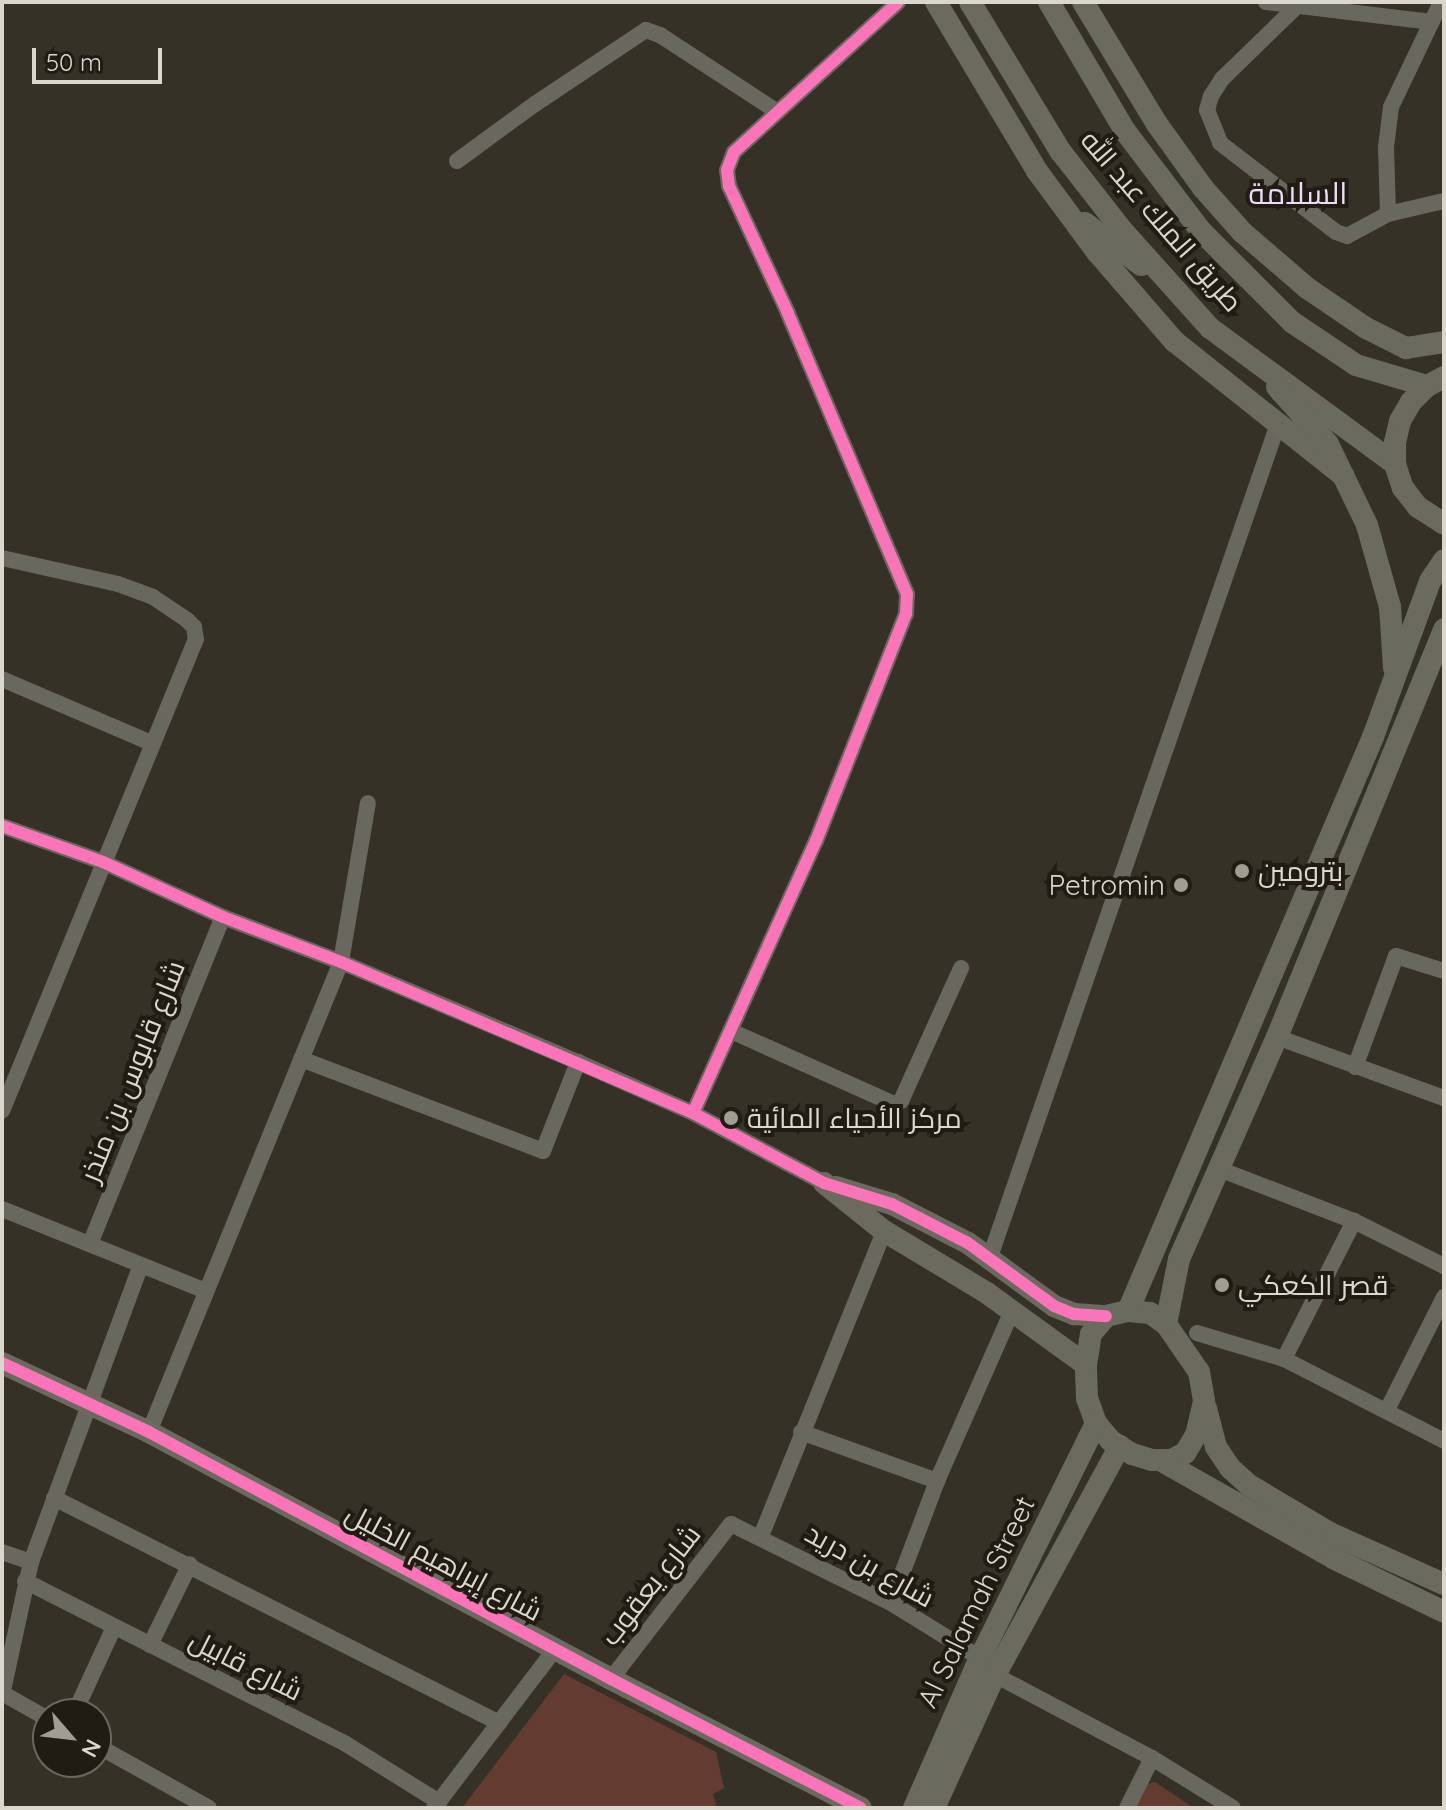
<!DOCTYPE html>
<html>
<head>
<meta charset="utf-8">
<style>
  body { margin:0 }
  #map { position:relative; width:1446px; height:1810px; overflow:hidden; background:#363127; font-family:Quicksand,Cairo,sans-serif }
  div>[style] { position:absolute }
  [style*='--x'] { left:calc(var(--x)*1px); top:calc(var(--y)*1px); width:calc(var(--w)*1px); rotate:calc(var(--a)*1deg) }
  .green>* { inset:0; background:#643b31 }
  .street>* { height:16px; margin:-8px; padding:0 8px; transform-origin:8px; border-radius:8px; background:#69685f }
  .secondary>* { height:22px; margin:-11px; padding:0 11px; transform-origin:11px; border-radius:11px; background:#6b6a5f }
  .cycleway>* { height:12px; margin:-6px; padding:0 6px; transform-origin:6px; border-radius:6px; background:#fb73b8 }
  .dots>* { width:22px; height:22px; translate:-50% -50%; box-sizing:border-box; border:4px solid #201c14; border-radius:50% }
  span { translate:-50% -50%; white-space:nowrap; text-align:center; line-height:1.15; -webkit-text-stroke:8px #201c14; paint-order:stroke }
  .street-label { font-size:28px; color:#dcd7cc }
  .poi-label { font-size:28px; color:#dcd7cc }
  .left { translate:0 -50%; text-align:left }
  .right { translate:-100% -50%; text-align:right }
  .neighbourhood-label { font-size:30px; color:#ecdcf7 }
  .frame { position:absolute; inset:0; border:4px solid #dcd7cc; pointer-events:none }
  .north { position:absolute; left:32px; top:1698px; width:80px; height:80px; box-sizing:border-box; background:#201c14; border:2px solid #6b675e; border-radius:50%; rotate:118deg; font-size:22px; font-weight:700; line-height:32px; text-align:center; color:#dcd7cc }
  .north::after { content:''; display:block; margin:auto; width:28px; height:36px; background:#a29d92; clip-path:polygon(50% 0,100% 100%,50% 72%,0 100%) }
  .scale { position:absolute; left:32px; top:48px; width:130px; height:36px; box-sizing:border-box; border:4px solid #dcd7cc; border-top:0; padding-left:10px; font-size:24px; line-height:28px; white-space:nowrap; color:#dcd7cc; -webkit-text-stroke:6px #201c14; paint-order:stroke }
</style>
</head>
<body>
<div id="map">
  <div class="green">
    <i style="clip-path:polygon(564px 1674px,716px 1752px,724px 1788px,713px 1794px,717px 1808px,462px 1808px)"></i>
    <i style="clip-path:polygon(1155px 1782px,1194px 1808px,1131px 1808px,1142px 1785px)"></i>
  </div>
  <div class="street">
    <i style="--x:1266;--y:2;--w:167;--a:6.9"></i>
    <i style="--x:1296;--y:7;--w:103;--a:135.8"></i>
    <i style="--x:1222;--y:79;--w:20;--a:123"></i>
    <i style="--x:1211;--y:96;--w:15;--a:106"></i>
    <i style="--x:1207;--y:110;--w:35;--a:68"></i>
    <i style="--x:1220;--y:143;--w:146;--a:37.5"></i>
    <i style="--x:1336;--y:232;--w:12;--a:20"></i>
    <i style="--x:1347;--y:236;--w:47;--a:-28.2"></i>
    <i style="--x:1388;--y:214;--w:57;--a:-13.1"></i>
    <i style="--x:457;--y:161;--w:97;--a:-36.2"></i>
    <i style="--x:535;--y:104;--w:133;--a:-33.7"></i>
    <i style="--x:646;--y:30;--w:15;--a:20"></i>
    <i style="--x:660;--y:35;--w:139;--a:33.2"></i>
    <i style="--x:1388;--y:214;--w:67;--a:-91.7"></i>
    <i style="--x:1386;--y:147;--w:40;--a:-82.9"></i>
    <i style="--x:1391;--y:107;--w:116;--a:-64.5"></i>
    <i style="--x:2;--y:558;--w:119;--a:12.6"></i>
    <i style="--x:118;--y:584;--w:37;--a:20"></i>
    <i style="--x:153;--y:597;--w:41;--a:34.1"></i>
    <i style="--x:187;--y:620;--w:10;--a:45"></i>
    <i style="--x:194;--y:627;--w:12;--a:81"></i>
    <i style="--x:196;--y:639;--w:510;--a:112.34"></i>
    <i style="--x:2;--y:679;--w:162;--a:23.2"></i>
    <i style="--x:2;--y:826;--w:107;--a:19.6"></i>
    <i style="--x:103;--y:862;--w:132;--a:24.6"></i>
    <i style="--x:223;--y:917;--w:126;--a:20.9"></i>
    <i style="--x:341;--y:962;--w:257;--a:22.9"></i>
    <i style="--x:578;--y:1062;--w:126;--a:23.9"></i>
    <i style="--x:693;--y:1113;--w:149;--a:28.1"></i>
    <i style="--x:731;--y:1031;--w:179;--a:24.1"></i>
    <i style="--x:894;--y:1104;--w:8;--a:-23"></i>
    <i style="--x:901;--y:1101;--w:146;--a:-65.7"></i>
    <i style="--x:1277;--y:1037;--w:178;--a:20.1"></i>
    <i style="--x:301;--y:1059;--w:259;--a:20.8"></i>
    <i style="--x:543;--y:1151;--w:96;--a:-68.5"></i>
    <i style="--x:1355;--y:1067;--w:118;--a:-69.7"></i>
    <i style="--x:1396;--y:956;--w:50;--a:17.4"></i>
    <i style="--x:693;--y:1113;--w:299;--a:-65.7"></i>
    <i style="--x:816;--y:841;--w:244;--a:-68.4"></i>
    <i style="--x:906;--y:614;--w:20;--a:-87"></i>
    <i style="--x:907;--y:594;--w:305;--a:-113"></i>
    <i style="--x:788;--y:313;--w:140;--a:-114.9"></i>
    <i style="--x:729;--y:186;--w:16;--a:-97"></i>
    <i style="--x:727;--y:170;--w:19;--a:-69"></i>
    <i style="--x:734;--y:152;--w:222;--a:-42.4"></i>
    <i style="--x:1219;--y:1169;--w:145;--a:21.1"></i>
    <i style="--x:1354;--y:1221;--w:101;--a:26.6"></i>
    <i style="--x:2;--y:1209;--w:220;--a:21.9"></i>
    <i style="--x:90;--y:1244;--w:353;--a:-67.9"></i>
    <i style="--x:990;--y:1257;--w:881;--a:-70.93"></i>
    <i style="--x:1197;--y:1333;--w:91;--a:16.6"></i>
    <i style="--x:1284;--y:1359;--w:180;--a:27.1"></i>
    <i style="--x:1284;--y:1359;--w:155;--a:-63.1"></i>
    <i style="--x:1387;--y:1410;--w:127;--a:-63.2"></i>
    <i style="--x:149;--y:1432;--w:508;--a:-67.78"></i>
    <i style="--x:341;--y:962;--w:161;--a:-80.4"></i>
    <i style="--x:801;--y:1432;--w:145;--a:19.8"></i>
    <i style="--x:54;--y:1498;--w:499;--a:26.8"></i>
    <i style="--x:761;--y:1536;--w:329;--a:-68"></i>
    <i style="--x:2;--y:1552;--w:31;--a:19"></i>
    <i style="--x:25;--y:1581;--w:360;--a:26.9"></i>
    <i style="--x:346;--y:1744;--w:110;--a:31.9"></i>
    <i style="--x:891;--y:1603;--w:130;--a:-69.3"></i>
    <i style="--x:937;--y:1481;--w:184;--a:-66.2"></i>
    <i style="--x:150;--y:1645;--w:90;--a:-63.7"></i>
    <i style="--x:995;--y:1675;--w:178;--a:27.9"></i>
    <i style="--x:1152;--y:1758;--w:95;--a:31.7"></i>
    <i style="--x:611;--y:1679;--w:196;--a:-52.3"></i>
    <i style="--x:731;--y:1524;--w:178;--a:26.3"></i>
    <i style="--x:891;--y:1603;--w:105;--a:31.7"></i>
    <i style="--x:2;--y:1693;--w:53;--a:29.5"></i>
    <i style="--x:2;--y:1695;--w:136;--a:-77.7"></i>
    <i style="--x:31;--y:1562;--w:317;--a:-69.7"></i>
    <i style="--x:74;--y:1714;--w:96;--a:-65.3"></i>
    <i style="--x:96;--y:1745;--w:129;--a:29.1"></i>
    <i style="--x:434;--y:1808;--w:200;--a:-52.7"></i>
    <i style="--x:1127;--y:1808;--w:56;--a:-63.4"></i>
  </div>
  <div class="secondary">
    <i style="--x:936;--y:2;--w:197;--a:59.1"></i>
    <i style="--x:1037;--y:171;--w:101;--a:53.5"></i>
    <i style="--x:1097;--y:252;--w:118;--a:49.1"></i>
    <i style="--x:1174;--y:341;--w:217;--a:38.5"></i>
    <i style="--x:970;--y:2;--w:175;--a:58.8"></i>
    <i style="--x:1061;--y:152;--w:99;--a:52"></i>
    <i style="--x:1122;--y:230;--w:132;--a:48.1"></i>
    <i style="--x:1210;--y:328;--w:230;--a:36.3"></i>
    <i style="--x:1049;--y:2;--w:150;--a:59.5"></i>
    <i style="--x:1125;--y:131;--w:126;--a:52.8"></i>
    <i style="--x:1201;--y:231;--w:129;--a:45"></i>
    <i style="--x:1292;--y:322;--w:77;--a:33.9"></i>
    <i style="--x:1356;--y:365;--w:74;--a:16.5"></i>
    <i style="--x:1083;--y:2;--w:143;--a:58.8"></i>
    <i style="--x:1157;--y:124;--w:79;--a:54.3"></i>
    <i style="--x:1203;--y:188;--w:59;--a:48.4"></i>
    <i style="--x:1242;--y:232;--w:86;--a:40.7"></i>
    <i style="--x:1307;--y:288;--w:71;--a:34.1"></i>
    <i style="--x:1366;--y:328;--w:45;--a:26.6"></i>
    <i style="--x:1406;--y:348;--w:38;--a:-9"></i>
    <i style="--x:1085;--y:223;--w:70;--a:36.9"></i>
    <i style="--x:1444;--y:377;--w:19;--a:152"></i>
    <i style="--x:1427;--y:386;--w:23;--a:135"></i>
    <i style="--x:1411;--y:402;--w:22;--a:120"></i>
    <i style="--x:1400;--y:421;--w:22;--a:103"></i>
    <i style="--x:1395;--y:442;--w:22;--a:90"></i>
    <i style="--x:1395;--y:464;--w:25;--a:72"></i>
    <i style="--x:1403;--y:488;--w:24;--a:52"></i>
    <i style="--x:1418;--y:507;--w:31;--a:33"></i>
    <i style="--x:1277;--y:387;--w:76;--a:48.2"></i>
    <i style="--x:1328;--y:444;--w:90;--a:64.3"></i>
    <i style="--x:1367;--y:525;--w:85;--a:74.3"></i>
    <i style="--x:1390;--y:607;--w:61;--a:86.2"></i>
    <i style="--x:824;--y:1183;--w:77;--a:38.7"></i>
    <i style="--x:884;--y:1231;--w:120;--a:31"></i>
    <i style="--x:987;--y:1293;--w:122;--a:36"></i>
    <i style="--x:836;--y:1187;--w:59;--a:16.9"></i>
    <i style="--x:892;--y:1204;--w:85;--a:27.2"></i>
    <i style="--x:968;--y:1243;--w:107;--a:36.2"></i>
    <i style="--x:1054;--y:1306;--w:22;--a:22"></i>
    <i style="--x:1074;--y:1314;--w:32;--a:4"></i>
    <i style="--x:1128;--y:1311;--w:624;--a:-66.89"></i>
    <i style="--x:1373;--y:737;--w:166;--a:-69.9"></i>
    <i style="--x:1430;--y:581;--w:25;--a:-56"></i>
    <i style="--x:1128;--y:1311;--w:22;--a:5"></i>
    <i style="--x:1150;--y:1313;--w:19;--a:35"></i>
    <i style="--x:1166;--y:1324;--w:58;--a:55.5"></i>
    <i style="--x:1199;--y:1372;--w:29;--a:80"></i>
    <i style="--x:1204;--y:1401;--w:35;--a:103"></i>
    <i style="--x:1196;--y:1435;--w:21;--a:121"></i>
    <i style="--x:1185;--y:1453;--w:15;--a:152"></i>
    <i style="--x:1172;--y:1460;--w:20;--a:180"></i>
    <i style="--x:1152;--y:1460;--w:21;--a:-163"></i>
    <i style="--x:1132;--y:1454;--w:25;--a:-148"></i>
    <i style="--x:1111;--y:1441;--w:23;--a:-130"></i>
    <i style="--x:1096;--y:1423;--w:27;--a:-110"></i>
    <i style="--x:1087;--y:1398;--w:33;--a:-92"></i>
    <i style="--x:1086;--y:1365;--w:31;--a:-81"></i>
    <i style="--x:1091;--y:1334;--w:23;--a:-50"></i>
    <i style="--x:1106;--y:1316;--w:23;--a:-13"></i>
    <i style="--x:1166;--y:1324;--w:66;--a:-78.7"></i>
    <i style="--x:1179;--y:1259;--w:243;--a:-66.2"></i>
    <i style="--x:1277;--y:1037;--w:441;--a:-67.7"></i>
    <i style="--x:2;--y:1363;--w:162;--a:25.1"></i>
    <i style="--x:149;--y:1432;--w:524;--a:28.13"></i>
    <i style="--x:611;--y:1679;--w:281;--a:27.3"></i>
    <i style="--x:1206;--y:1408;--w:40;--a:75.6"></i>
    <i style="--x:1216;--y:1447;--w:25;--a:56"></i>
    <i style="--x:1230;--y:1468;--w:25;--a:42"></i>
    <i style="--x:1249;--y:1485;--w:96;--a:30.6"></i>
    <i style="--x:1332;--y:1534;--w:123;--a:24.1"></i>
    <i style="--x:1160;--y:1460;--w:199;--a:29.5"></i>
    <i style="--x:1333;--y:1558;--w:123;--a:25.9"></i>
    <i style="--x:914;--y:1808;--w:164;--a:-66.3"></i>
    <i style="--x:980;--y:1658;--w:262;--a:-63.7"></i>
    <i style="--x:934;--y:1808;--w:146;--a:-65.4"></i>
    <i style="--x:995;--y:1675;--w:261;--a:-61.4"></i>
  </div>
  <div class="cycleway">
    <i style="--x:2;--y:826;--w:107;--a:19.6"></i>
    <i style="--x:103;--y:862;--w:132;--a:24.6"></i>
    <i style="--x:223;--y:917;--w:126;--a:20.9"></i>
    <i style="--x:341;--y:962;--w:383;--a:23.2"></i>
    <i style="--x:693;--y:1113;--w:149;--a:28.1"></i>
    <i style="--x:824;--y:1183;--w:71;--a:17.2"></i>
    <i style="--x:892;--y:1204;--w:85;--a:27.2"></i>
    <i style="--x:968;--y:1243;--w:107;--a:36.2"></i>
    <i style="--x:1054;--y:1306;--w:22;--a:22"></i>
    <i style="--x:1074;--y:1314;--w:32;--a:4"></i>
    <i style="--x:693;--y:1113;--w:299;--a:-65.7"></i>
    <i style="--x:816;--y:841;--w:244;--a:-68.4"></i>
    <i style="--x:906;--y:614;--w:20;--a:-87"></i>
    <i style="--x:907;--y:594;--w:305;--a:-113"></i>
    <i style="--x:788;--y:313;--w:140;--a:-114.9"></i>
    <i style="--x:729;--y:186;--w:16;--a:-97"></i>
    <i style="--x:727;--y:170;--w:19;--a:-69"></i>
    <i style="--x:734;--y:152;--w:222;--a:-42.4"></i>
    <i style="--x:2;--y:1363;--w:162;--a:25.1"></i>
    <i style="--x:149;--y:1432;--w:524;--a:28.13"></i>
    <i style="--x:611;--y:1679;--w:281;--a:27.3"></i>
  </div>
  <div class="dots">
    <i style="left:1242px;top:871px;background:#a29d92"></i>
    <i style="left:1181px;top:885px;background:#a29d92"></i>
    <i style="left:731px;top:1118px;background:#a29d92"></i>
    <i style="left:1222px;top:1285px;background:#a29d92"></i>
  </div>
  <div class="street-label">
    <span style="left:1162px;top:221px;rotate:49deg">طريق الملك عبد الله</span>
    <span style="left:132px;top:1071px;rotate:-68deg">شارع قابوس بن منذر</span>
    <span style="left:444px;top:1562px;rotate:28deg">شارع إبراهيم الخليل</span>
    <span style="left:870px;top:1565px;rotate:29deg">شارع بن دريد</span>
    <span style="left:650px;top:1585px;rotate:-52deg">شارع يعقوب</span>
    <span style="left:976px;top:1602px;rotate:-64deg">Al Salamah Street</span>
    <span style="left:246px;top:1665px;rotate:27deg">شارع قابيل</span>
  </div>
  <div class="poi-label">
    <span class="left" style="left:1258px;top:871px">بترومين</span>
    <span class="right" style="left:1165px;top:885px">Petromin</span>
    <span class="left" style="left:747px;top:1118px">مركز الأحياء المائية</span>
    <span class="left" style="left:1238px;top:1285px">قصر الكعكي</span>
  </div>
  <div class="neighbourhood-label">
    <span style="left:1298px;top:193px">السلامة</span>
  </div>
  <div class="frame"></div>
  <div class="north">N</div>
  <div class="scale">50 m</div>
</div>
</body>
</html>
